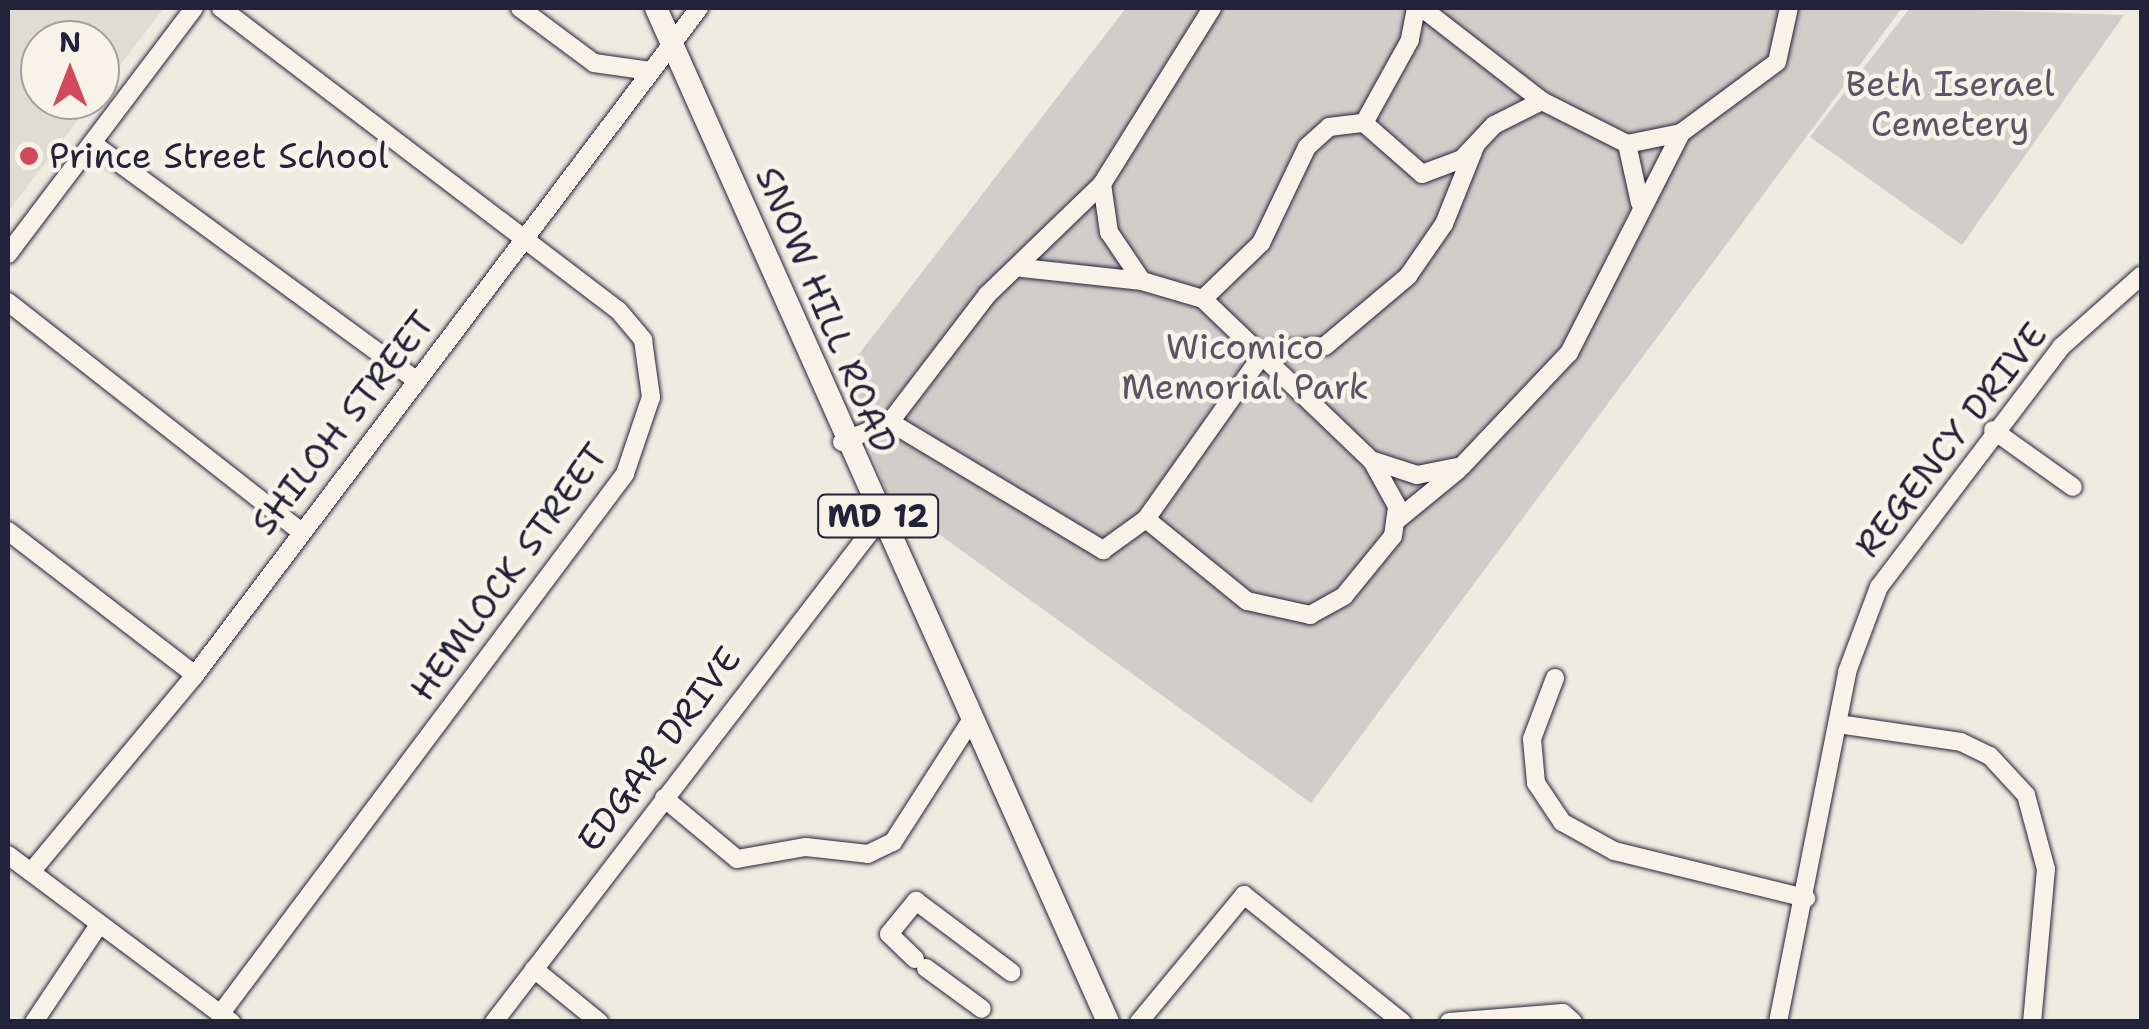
<!DOCTYPE html>
<html>
<head>
<meta charset="utf-8">
<style>
  body { margin:0 }
  #map { position:relative; width:2149px; height:1029px; overflow:hidden; background:#eeebe1; font-family:"Shantell Sans",sans-serif }
  div>[style] { position:absolute }
  [style*='--x'] { left:calc(var(--x)*1px); top:calc(var(--y)*1px); width:calc(var(--w)*1px); rotate:calc(var(--a)*1deg) }
  .built>* { inset:0; background:#dfdcd4 }
  .green>* { inset:0; background:#d1cdc9 }
  .roads { filter:drop-shadow(0 0 2px #22223b) drop-shadow(0 0 2px #22223b) }
  .minor>* { height:18px; margin:-9px; padding:0 9px; transform-origin:9px; border-radius:9px; background:#f7f3e8 }
  .major>* { height:22px; margin:-11px; padding:0 11px; transform-origin:11px; border-radius:11px; background:#f7f3e8 }
  .dots>* { width:28px; height:28px; translate:-50% -50%; box-sizing:border-box; border:5px solid #f7f3e8; border-radius:50% }
  span { translate:-50% -50%; white-space:nowrap; text-align:center; line-height:1.15; -webkit-text-stroke:9px #f7f3e8; paint-order:stroke }
  .shield-label span { padding:2px 8px; background:#f7f3e8; border:2px solid; border-radius:8px; -webkit-text-stroke-width:0 }
  .shield-label { font-size:32px; color:#22223b; font-weight:700 }
  .park-label { font-size:35px; color:#575566 }
  .poi-label { font-size:35px; color:#22223b }
  .left { translate:0 -50%; text-align:left }
  .street-label { font-size:35px; color:#22223b }
  .frame { position:absolute; inset:0; border:10px solid #22223b; pointer-events:none }
  .north { position:absolute; left:20px; top:20px; width:100px; height:100px; box-sizing:border-box; background:#f7f3e8; border:2px solid #a29fa3; border-radius:50%; rotate:0deg; font-size:28px; font-weight:700; line-height:40px; text-align:center; color:#22223b }
  .north::after { content:''; display:block; margin:auto; width:35px; height:45px; background:#d1495b; clip-path:polygon(50% 0,100% 100%,50% 72%,0 100%) }
</style>
</head>
<body>
<div id="map">
  <div class="built">
    <i style="clip-path:polygon(8px 8px,164px 8px,100px 91px,100px 40px,40px 40px,40px 100px,93px 100px,8px 212px)"></i>
  </div>
  <div class="green">
    <i style="clip-path:polygon(1126px 8px,1902px 8px,1311px 803px,889px 498px,842px 376px)"></i>
    <i style="clip-path:polygon(1910px 8px,2124px 15px,1962px 245px,1810px 137px)"></i>
  </div>
  <div class="roads">
    <div class="minor">
      <i style="--x:221;--y:8;--w:500;--a:37.28"></i>
      <i style="--x:619;--y:311;--w:38;--a:50"></i>
      <i style="--x:643;--y:340;--w:58;--a:82"></i>
      <i style="--x:651;--y:397;--w:81;--a:108.7"></i>
      <i style="--x:625;--y:474;--w:674;--a:126.85"></i>
      <i style="--x:520;--y:8;--w:92;--a:36.6"></i>
      <i style="--x:594;--y:63;--w:57;--a:8.1"></i>
      <i style="--x:1212;--y:8;--w:208;--a:122"></i>
      <i style="--x:1102;--y:184;--w:49;--a:81.7"></i>
      <i style="--x:1109;--y:232;--w:59;--a:56"></i>
      <i style="--x:1142;--y:281;--w:64;--a:16.4"></i>
      <i style="--x:1203;--y:299;--w:81;--a:-44"></i>
      <i style="--x:1261;--y:243;--w:106;--a:-64.4"></i>
      <i style="--x:1307;--y:147;--w:30;--a:-42"></i>
      <i style="--x:1329;--y:127;--w:35;--a:-7"></i>
      <i style="--x:1416;--y:8;--w:33;--a:101"></i>
      <i style="--x:1410;--y:40;--w:95;--a:119"></i>
      <i style="--x:1364;--y:123;--w:77;--a:41.3"></i>
      <i style="--x:1422;--y:174;--w:43;--a:-20.6"></i>
      <i style="--x:1462;--y:159;--w:47;--a:-46.7"></i>
      <i style="--x:1494;--y:125;--w:54;--a:-26.6"></i>
      <i style="--x:1422;--y:8;--w:152;--a:37.8"></i>
      <i style="--x:1542;--y:101;--w:95;--a:26.8"></i>
      <i style="--x:1627;--y:144;--w:60;--a:77.6"></i>
      <i style="--x:92;--y:143;--w:403;--a:36.2"></i>
      <i style="--x:1627;--y:144;--w:55;--a:-11.5"></i>
      <i style="--x:8;--y:254;--w:308;--a:-52.9"></i>
      <i style="--x:1022;--y:268;--w:121;--a:6.2"></i>
      <i style="--x:1203;--y:299;--w:233;--a:43.8"></i>
      <i style="--x:1371;--y:460;--w:48;--a:18.1"></i>
      <i style="--x:1417;--y:475;--w:46;--a:-11.3"></i>
      <i style="--x:1462;--y:466;--w:156;--a:-46.6"></i>
      <i style="--x:1569;--y:353;--w:247;--a:-63"></i>
      <i style="--x:1681;--y:133;--w:119;--a:-36.5"></i>
      <i style="--x:1777;--y:62;--w:55;--a:-77.5"></i>
      <i style="--x:8;--y:302;--w:371;--a:38.1"></i>
      <i style="--x:890;--y:422;--w:249;--a:31"></i>
      <i style="--x:1103;--y:550;--w:53;--a:-35.8"></i>
      <i style="--x:1146;--y:519;--w:206;--a:-54.7"></i>
      <i style="--x:1265;--y:351;--w:60;--a:-4.8"></i>
      <i style="--x:1325;--y:346;--w:109;--a:-40.1"></i>
      <i style="--x:1408;--y:276;--w:63;--a:-55.3"></i>
      <i style="--x:1444;--y:224;--w:83;--a:-68.1"></i>
      <i style="--x:1993;--y:430;--w:98;--a:35.5"></i>
      <i style="--x:842;--y:442;--w:52;--a:-22.6"></i>
      <i style="--x:890;--y:422;--w:160;--a:-52.6"></i>
      <i style="--x:987;--y:295;--w:160;--a:-44"></i>
      <i style="--x:1146;--y:519;--w:130;--a:39.1"></i>
      <i style="--x:1247;--y:601;--w:65;--a:12.5"></i>
      <i style="--x:1310;--y:615;--w:39;--a:-29"></i>
      <i style="--x:1344;--y:596;--w:77;--a:-50.8"></i>
      <i style="--x:1393;--y:536;--w:30;--a:-82"></i>
      <i style="--x:1397;--y:506;--w:51;--a:-119.1"></i>
      <i style="--x:1397;--y:520;--w:79;--a:-39.3"></i>
      <i style="--x:8;--y:531;--w:236;--a:37.6"></i>
      <i style="--x:1555;--y:678;--w:65;--a:110.7"></i>
      <i style="--x:1532;--y:739;--w:44;--a:84.8"></i>
      <i style="--x:1536;--y:783;--w:47;--a:56.3"></i>
      <i style="--x:1562;--y:822;--w:60;--a:29.1"></i>
      <i style="--x:1614;--y:851;--w:198;--a:13.8"></i>
      <i style="--x:1838;--y:724;--w:124;--a:8.3"></i>
      <i style="--x:1961;--y:742;--w:32;--a:26"></i>
      <i style="--x:1990;--y:756;--w:53;--a:47.3"></i>
      <i style="--x:2026;--y:795;--w:77;--a:74.9"></i>
      <i style="--x:2046;--y:869;--w:154;--a:95.2"></i>
      <i style="--x:664;--y:798;--w:95;--a:39.9"></i>
      <i style="--x:737;--y:859;--w:70;--a:-9.9"></i>
      <i style="--x:806;--y:847;--w:62;--a:6.4"></i>
      <i style="--x:868;--y:854;--w:28;--a:-26"></i>
      <i style="--x:893;--y:842;--w:146;--a:-57.3"></i>
      <i style="--x:8;--y:855;--w:279;--a:36.8"></i>
      <i style="--x:31;--y:872;--w:256;--a:-50.2"></i>
      <i style="--x:195;--y:675;--w:836;--a:-52.92"></i>
      <i style="--x:915;--y:959;--w:36;--a:-136"></i>
      <i style="--x:889;--y:934;--w:43;--a:-50.7"></i>
      <i style="--x:916;--y:901;--w:119;--a:36.8"></i>
      <i style="--x:926;--y:968;--w:69;--a:36.2"></i>
      <i style="--x:534;--y:969;--w:84;--a:39.2"></i>
      <i style="--x:34;--y:1022;--w:113;--a:-56.2"></i>
      <i style="--x:494;--y:1022;--w:634;--a:-52.5"></i>
      <i style="--x:1139;--y:1022;--w:165;--a:-50.4"></i>
      <i style="--x:1244;--y:895;--w:203;--a:38.8"></i>
      <i style="--x:1449;--y:1022;--w:114;--a:-4.5"></i>
      <i style="--x:1563;--y:1013;--w:13;--a:42"></i>
      <i style="--x:1778;--y:1022;--w:357;--a:-78.8"></i>
      <i style="--x:1847;--y:672;--w:91;--a:-69.4"></i>
      <i style="--x:1879;--y:587;--w:301;--a:-52.8"></i>
      <i style="--x:2061;--y:347;--w:108;--a:-41.6"></i>
    </div>
    <div class="major">
      <i style="--x:656;--y:8;--w:1110;--a:65.97"></i>
    </div>
  </div>
  <div class="dots">
    <i style="left:29px;top:156px;background:#d1495b"></i>
  </div>
  <div class="shield-label">
    <span style="left:878px;top:516px">MD 12</span>
  </div>
  <div class="park-label">
    <span style="left:1950px;top:104px">Beth Iserael<br>Cemetery</span>
    <span style="left:1245px;top:367px">Wicomico<br>Memorial Park</span>
  </div>
  <div class="poi-label">
    <span class="left" style="left:49px;top:156px">Prince Street School</span>
  </div>
  <div class="street-label">
    <span style="left:826px;top:310px;rotate:67deg">SNOW HILL ROAD</span>
    <span style="left:343px;top:423px;rotate:-52deg">SHILOH STREET</span>
    <span style="left:1951px;top:440px;rotate:-52deg">REGENCY DRIVE</span>
    <span style="left:509px;top:572px;rotate:-54deg">HEMLOCK STREET</span>
    <span style="left:659px;top:749px;rotate:-53deg">EDGAR DRIVE</span>
  </div>
  <div class="frame"></div>
  <div class="north">N</div>
</div>
</body>
</html>
